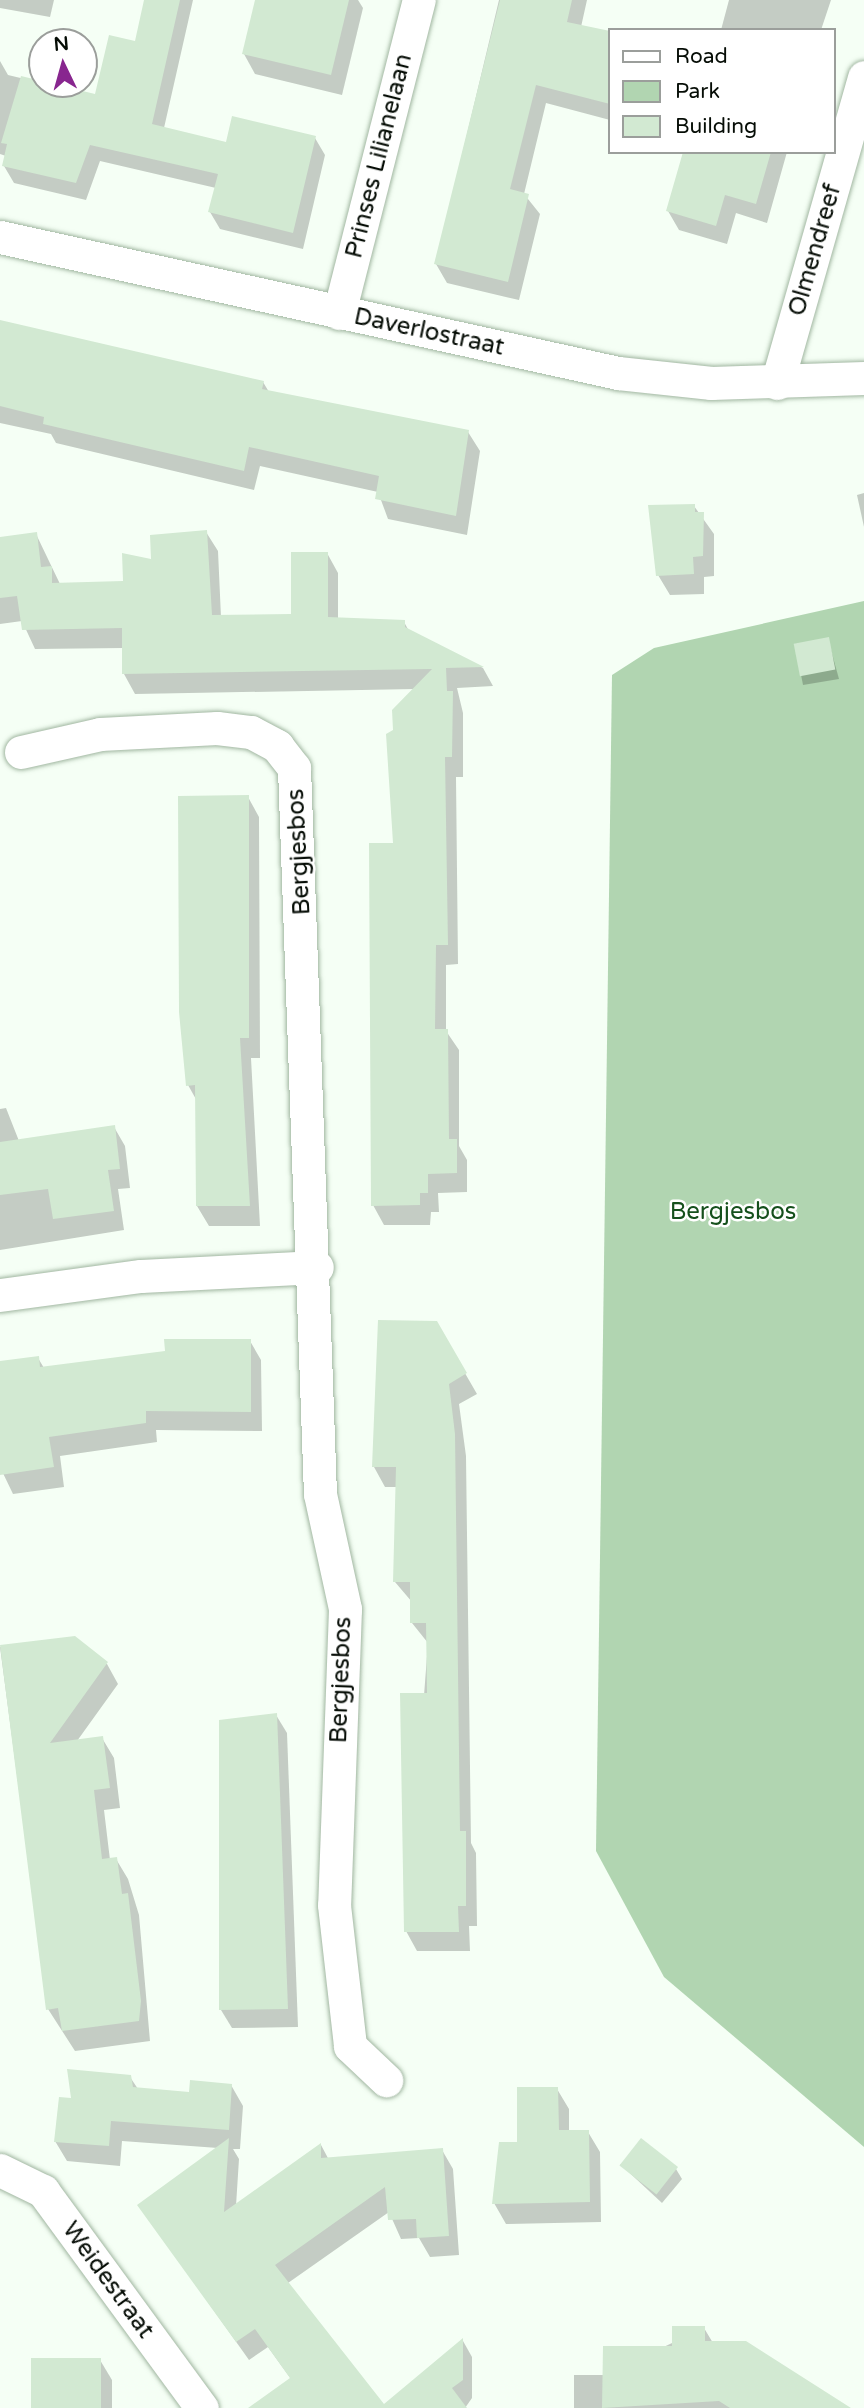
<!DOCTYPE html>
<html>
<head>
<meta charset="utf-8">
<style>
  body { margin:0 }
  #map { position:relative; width:864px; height:2408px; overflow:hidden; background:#f5fff5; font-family:"Varela Round",sans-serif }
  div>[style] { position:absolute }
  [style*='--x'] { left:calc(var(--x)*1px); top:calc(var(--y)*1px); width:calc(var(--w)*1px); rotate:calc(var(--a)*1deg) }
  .green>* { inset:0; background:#b1d5b1 }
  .shadow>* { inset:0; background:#0003 }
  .building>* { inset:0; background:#d2e9d2; transform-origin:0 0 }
  .roads { filter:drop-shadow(0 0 2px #a1b7a1) drop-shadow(0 0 2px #a1b7a1) }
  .minor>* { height:33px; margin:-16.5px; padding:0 16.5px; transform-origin:16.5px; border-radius:16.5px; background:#fff }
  span { translate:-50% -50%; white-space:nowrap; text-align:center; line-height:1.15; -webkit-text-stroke:5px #fff; paint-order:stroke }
  .street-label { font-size:24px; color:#060d06 }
  .park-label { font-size:24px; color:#15501c }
  .legend { position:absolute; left:608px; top:28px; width:228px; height:126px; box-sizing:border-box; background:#fff; border:2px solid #9b9e9b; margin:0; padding:9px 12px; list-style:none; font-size:21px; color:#060d06 }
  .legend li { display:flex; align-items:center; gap:14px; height:35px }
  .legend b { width:35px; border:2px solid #9b9e9b }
  .north { position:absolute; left:28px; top:28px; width:70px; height:70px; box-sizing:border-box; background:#fff; border:2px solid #9b9e9b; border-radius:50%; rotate:355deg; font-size:19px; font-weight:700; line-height:28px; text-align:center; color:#060d06 }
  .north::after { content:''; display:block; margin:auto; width:24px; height:32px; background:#88268f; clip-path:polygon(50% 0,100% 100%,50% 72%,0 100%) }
</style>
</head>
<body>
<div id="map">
  <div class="green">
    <i style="clip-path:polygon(864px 601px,864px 2147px,664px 1977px,596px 1851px,612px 675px,654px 648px)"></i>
  </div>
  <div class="shadow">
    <i style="clip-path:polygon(0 0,54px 0,50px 17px,0 8px)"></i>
    <i style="clip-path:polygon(146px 0,193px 0,164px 128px,227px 144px,315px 138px,325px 155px,303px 249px,220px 229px,210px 212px,216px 188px,100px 161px,86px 200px,14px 183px,4px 166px,6px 156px,0 154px,0 61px,8px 75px,96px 96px,136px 43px)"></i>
    <i style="clip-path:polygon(257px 0,358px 0,363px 8px,342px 95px,255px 74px,244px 54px)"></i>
    <i style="clip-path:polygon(499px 0,587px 0,581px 27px,610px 33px,610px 120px,546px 103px,524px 194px,540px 214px,519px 300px,447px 283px,436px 264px)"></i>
    <i style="clip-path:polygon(729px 0,831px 0,821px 30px,721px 30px)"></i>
    <i style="clip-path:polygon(684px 152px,787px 152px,767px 223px,736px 213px,727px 244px,679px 230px,668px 211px)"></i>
    <i style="clip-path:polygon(0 323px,263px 382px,269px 392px,468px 432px,480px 451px,467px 535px,388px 519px,378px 492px,260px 466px,254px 490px,56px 443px,51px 434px,0 423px)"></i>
    <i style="clip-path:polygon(864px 493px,864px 527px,857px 495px)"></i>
    <i style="clip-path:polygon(694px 506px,714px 534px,714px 576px,704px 577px,704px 594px,670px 595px,658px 575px)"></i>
    <i style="clip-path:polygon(206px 532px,218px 551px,221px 617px,293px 616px,327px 553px,338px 573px,338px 619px,404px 622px,409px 631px,483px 668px,493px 686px,457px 688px,463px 713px,463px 777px,456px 777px,458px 964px,446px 965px,446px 1031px,459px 1050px,459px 1146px,467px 1160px,467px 1192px,438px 1193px,439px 1212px,431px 1212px,430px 1225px,384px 1225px,373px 1205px,395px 845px,415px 689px,135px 694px,124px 674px,124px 648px,35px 649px,22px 621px,0 624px,0 539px,36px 534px,60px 584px,125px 582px)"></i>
    <i style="clip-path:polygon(828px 639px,839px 679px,803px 685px,795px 644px)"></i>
    <i style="clip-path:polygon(248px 797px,259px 817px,260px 1058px,251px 1058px,260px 1226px,209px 1226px,197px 1206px,197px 1101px,188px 1085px)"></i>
    <i style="clip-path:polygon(6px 1108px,19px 1141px,114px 1127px,125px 1146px,130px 1188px,118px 1189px,124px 1230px,0 1250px,0 1109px)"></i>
    <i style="clip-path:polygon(436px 1323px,477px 1394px,459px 1404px,466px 1456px,471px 1843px,476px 1853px,477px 1926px,469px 1926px,470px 1951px,417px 1951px,406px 1931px,428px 1643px,412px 1623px,412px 1602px,395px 1582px,397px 1487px,385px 1487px,374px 1467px)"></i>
    <i style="clip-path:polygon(250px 1341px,261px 1360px,262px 1431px,156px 1430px,157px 1442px,60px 1456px,64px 1487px,13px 1494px,0 1467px,0 1363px,38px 1358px,44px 1368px)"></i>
    <i style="clip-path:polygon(0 1647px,107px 1664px,118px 1684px,77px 1741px,102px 1738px,114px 1758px,120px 1808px,104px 1810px,110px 1860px,116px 1859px,128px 1879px,139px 1915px,150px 2041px,75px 2051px,48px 2009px)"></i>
    <i style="clip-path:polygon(276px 1715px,287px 1733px,298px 2027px,232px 2028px,221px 2010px)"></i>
    <i style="clip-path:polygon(130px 2077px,138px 2089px,191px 2094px,231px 2085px,243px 2106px,240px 2149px,233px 2149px,239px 2159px,236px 2206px,321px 2145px,329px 2160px,442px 2150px,453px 2169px,459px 2255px,430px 2257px,419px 2238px,401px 2239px,389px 2212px,288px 2283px,384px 2407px,463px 2341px,472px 2357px,472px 2398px,465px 2408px,284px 2408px,291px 2379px,268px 2347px,249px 2360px,139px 2205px,218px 2148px,122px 2141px,120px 2166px,67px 2161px,55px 2141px,73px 2100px)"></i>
    <i style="clip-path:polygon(557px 2089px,569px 2109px,569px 2132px,588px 2132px,600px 2152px,601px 2222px,506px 2224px,494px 2203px,519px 2144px)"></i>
    <i style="clip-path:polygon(620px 2164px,676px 2169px,682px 2179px,662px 2203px)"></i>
    <i style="clip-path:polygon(704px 2328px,713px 2343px,840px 2408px,574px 2408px,574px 2375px,604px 2375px)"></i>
    <i style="clip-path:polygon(100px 2360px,112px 2380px,112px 2408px,33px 2408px)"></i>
  </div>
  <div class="building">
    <i style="clip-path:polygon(144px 0,180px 0,152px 124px,226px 142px,232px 116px,316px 136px,293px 233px,208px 212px,218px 174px,90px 145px,76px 183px,2px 166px,7px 144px,1px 143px,21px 76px,95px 94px,109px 35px,135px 41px)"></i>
    <i style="clip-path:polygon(255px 0,349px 0,331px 75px,242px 54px)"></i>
    <i style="clip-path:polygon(500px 0,572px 0,567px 22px,610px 31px,610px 104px,536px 85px,510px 189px,529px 194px,508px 282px,434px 264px)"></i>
    <i style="clip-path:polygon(683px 152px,771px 152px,756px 204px,725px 195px,716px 226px,666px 211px)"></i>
    <i style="clip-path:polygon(0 320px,264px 381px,262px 389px,469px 430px,456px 516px,375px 499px,379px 476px,249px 447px,244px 471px,43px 424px,44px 417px,0 406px)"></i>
    <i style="clip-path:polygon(695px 504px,695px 512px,704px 512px,703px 556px,693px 557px,694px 574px,656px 576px,648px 505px)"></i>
    <i style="clip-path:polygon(207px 530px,212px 615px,291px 614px,291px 552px,328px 552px,328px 617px,405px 620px,405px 627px,484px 667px,446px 668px,447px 691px,453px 691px,452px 757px,445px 757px,448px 945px,436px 945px,435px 1029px,448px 1029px,449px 1139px,457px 1139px,457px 1173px,428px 1174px,428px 1193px,420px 1193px,420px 1205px,371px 1206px,369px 843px,393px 843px,386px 734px,393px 730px,392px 710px,432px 669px,122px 674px,122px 628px,22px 630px,17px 596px,0 598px,0 537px,37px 532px,41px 567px,52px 566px,52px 583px,123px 581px,122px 553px,151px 559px,150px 535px)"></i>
    <i style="left:829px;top:637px;width:33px;height:36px;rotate:79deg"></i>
    <i style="clip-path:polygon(249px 795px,249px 1038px,240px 1038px,250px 1206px,196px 1206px,195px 1085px,186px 1086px,179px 1012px,178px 796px)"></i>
    <i style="clip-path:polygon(115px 1125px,120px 1169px,108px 1170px,114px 1211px,53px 1219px,48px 1189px,0 1195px,0 1142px)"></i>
    <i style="clip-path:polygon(378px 1320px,437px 1321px,467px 1373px,449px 1384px,455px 1434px,460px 1831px,466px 1831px,466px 1906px,458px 1906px,459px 1932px,404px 1932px,400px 1693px,427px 1693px,426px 1623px,410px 1623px,410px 1582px,393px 1582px,396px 1467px,372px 1467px)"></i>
    <i style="clip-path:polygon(164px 1339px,251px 1339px,251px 1412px,146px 1411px,146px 1423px,49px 1437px,54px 1467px,0 1475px,0 1361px,39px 1356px,40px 1367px,165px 1351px)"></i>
    <i style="clip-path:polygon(75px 1636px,108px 1662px,50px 1743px,103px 1736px,110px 1788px,94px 1790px,102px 1859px,117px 1857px,122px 1894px,128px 1893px,141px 2001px,139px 2021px,62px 2031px,58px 2008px,46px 2010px,0 1645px)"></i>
    <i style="clip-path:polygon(277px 1713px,288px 2009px,219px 2010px,219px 1720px)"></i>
    <i style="clip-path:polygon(67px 2069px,131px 2075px,133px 2087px,189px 2092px,190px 2080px,232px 2084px,229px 2130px,111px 2121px,109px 2146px,54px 2142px,59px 2097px,71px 2098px)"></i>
    <i style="clip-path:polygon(517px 2087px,558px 2087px,559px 2130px,589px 2130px,590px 2202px,492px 2204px,499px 2142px,517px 2142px)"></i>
    <i style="clip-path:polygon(229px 2138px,224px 2212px,321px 2143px,321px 2158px,443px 2148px,449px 2236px,417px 2238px,416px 2219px,388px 2220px,385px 2187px,275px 2265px,384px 2404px,463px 2338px,463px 2380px,452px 2388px,467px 2408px,248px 2408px,290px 2378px,255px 2329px,236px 2342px,137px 2205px)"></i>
    <i style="left:641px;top:2138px;width:47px;height:35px;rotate:38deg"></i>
    <i style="clip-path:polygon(672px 2326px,705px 2326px,705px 2341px,746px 2341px,851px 2408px,730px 2408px,719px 2401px,602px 2408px,603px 2346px,672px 2346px)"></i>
    <i style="left:31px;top:2358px;width:70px;height:50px"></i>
  </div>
  <div class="roads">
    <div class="minor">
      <i style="--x:0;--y:237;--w:633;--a:12.41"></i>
      <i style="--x:618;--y:373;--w:94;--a:6.1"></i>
      <i style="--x:711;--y:383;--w:153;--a:-1.9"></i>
      <i style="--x:339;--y:313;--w:323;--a:-75.7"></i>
      <i style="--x:777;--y:383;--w:318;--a:-74.1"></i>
      <i style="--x:21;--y:752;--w:81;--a:-12.8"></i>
      <i style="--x:100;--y:734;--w:117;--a:-2.9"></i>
      <i style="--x:217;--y:728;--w:34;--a:7"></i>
      <i style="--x:251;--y:732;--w:30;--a:28"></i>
      <i style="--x:277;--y:746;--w:28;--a:52"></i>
      <i style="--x:294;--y:768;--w:726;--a:87.95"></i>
      <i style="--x:320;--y:1494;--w:118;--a:77.7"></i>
      <i style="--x:345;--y:1609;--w:296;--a:92.1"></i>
      <i style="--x:334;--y:1905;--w:142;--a:83.5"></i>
      <i style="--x:350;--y:2046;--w:50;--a:43.4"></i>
      <i style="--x:0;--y:1295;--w:142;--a:-7.7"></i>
      <i style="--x:141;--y:1276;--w:176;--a:-2.9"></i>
      <i style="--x:0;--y:2170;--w:48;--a:26"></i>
      <i style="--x:43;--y:2191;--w:269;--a:53.8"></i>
    </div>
  </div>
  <div class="street-label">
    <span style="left:379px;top:156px;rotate:-76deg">Prinses Lilianelaan</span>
    <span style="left:815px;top:250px;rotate:-74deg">Olmendreef</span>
    <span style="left:429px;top:332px;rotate:12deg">Daverlostraat</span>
    <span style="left:299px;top:852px;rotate:-93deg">Bergjesbos</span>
    <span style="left:341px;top:1680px;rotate:-88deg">Bergjesbos</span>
    <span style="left:108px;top:2280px;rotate:54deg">Weidestraat</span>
  </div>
  <div class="park-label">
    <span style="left:733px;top:1212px">Bergjesbos</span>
  </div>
  <ul class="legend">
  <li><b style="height:9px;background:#fff"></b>Road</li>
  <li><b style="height:19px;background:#b1d5b1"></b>Park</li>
  <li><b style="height:19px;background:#d2e9d2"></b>Building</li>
  </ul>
  <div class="north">N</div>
</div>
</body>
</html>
